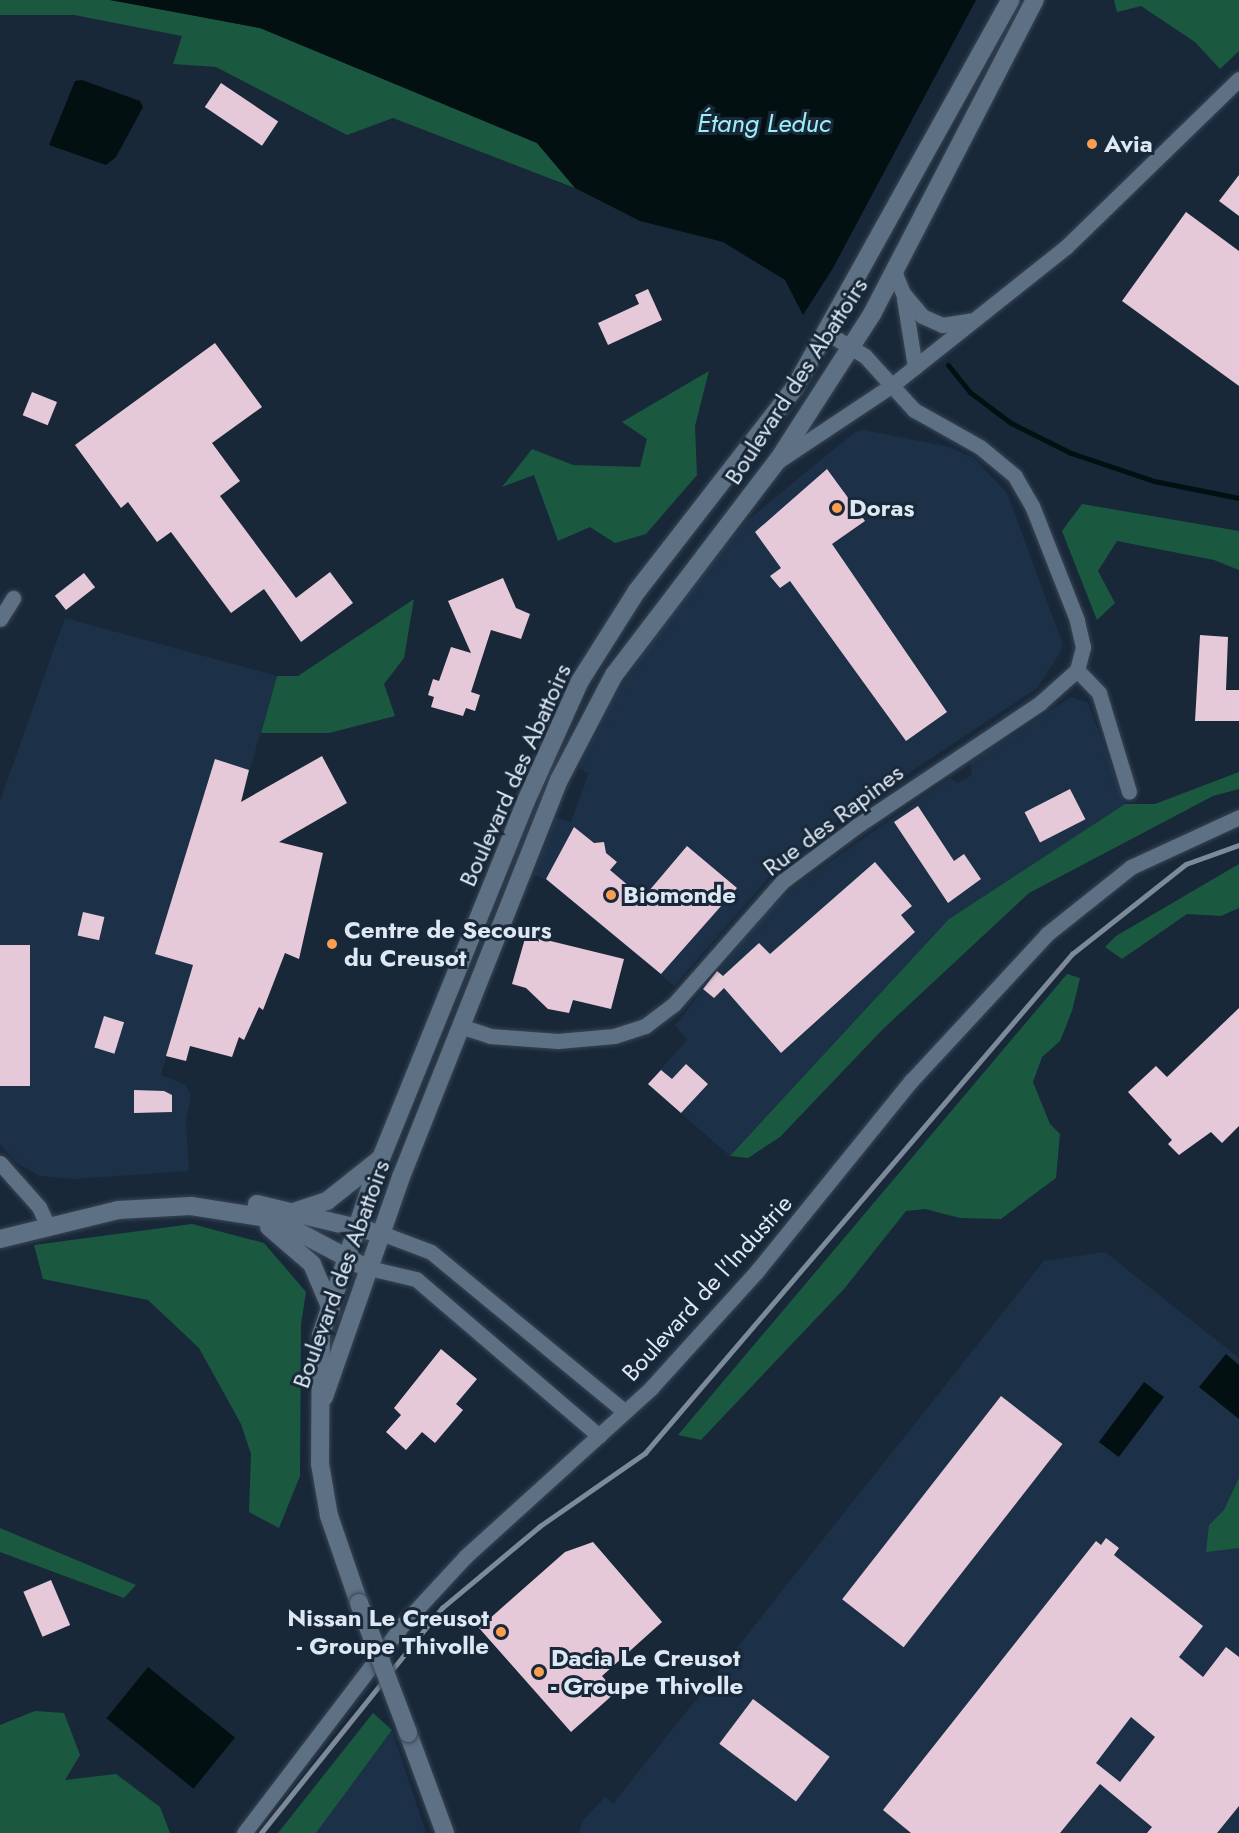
<!DOCTYPE html>
<html>
<head>
<meta charset="utf-8">
<style>
  body { margin:0 }
  #map { position:relative; width:1239px; height:1833px; overflow:hidden; background:#182839; font-family:Jost,sans-serif }
  div>[style] { position:absolute }
  [style*='--x'] { left:calc(var(--x)*1px); top:calc(var(--y)*1px); width:calc(var(--w)*1px); rotate:calc(var(--a)*1deg) }
  .built>* { inset:0; background:#1c3147 }
  .green>* { inset:0; background:#1a5940 }
  .water>* { inset:0; background:#031011; transform-origin:0 0 }
  .stream>* { height:5px; margin:-2.5px; padding:0 2.5px; transform-origin:2.5px; border-radius:2.5px; background:#031011 }
  .building>* { inset:0; background:#e5c9d8; transform-origin:0 0 }
  .roads { filter:drop-shadow(0 0 2px #384553) drop-shadow(0 0 2px #384553) }
  .street>* { height:15px; margin:-7.5px; padding:0 7.5px; transform-origin:7.5px; border-radius:7.5px; background:#5e7084 }
  .secondary>* { height:18px; margin:-9px; padding:0 9px; transform-origin:9px; border-radius:9px; background:#5e7084 }
  .rail>* { height:4.5px; margin:-2.25px; padding:0 2.25px; transform-origin:2.25px; border-radius:2.25px; background:#7d8a99 }
  .bridges { filter:drop-shadow(0 0 2px #384553) drop-shadow(0 0 2px #384553) }
  .secondary-bridge>* { height:18px; margin:-9px; padding:0 9px; transform-origin:9px; border-radius:9px; background:#5e7084 }
  .dots>* { width:16px; height:16px; translate:-50% -50%; box-sizing:border-box; border:3px solid #182839; border-radius:50% }
  span { translate:-50% -50%; white-space:nowrap; text-align:center; line-height:1.15; -webkit-text-stroke:6px #182839; paint-order:stroke }
  .poi-label { font-size:24px; color:#dee8f4; font-weight:700 }
  .left { translate:0 -50%; text-align:left }
  .right { translate:-100% -50%; text-align:right }
  .street-label { font-size:24px; color:#dee8f4 }
  .water-label { font-size:26px; color:#9deef7; font-style:italic }
</style>
</head>
<body>
<div id="map">
  <div class="built">
    <i style="clip-path:polygon(864px 430px,949px 447px,974px 458px,1007px 493px,1062px 642px,1061px 651px,1037px 688px,822px 831px,770px 876px,674px 986px,546px 879px,534px 875px,556px 818px,571px 822px,589px 773px,579px 768px,616px 695px,684px 592px,748px 520px,855px 432px)"></i>
    <i style="clip-path:polygon(65px 618px,277px 676px,161px 1075px,186px 1085px,191px 1095px,186px 1121px,189px 1171px,74px 1179px,40px 1176px,15px 1162px,0 1144px,0 801px)"></i>
    <i style="clip-path:polygon(1071px 697px,1088px 703px,1125px 804px,949px 919px,730px 1156px,648px 1084px,687px 1040px,675px 1025px,767px 911px,794px 887px,950px 778px,958px 783px,972px 775px,970px 763px)"></i>
    <i style="clip-path:polygon(1105px 1252px,1239px 1358px,1239px 1833px,579px 1833px,582px 1822px,605px 1797px,613px 1804px,1044px 1261px)"></i>
    <i style="clip-path:polygon(392px 1730px,426px 1833px,316px 1833px)"></i>
  </div>
  <div class="green">
    <i style="clip-path:polygon(0 0,110px 0,260px 28px,537px 143px,575px 188px,393px 118px,347px 135px,216px 67px,173px 64px,182px 36px,74px 15px,0 15px)"></i>
    <i style="clip-path:polygon(1114px 0,1239px 0,1239px 51px,1220px 69px,1195px 42px,1141px 6px,1117px 12px)"></i>
    <i style="clip-path:polygon(709px 371px,695px 426px,697px 475px,646px 534px,615px 543px,590px 527px,558px 541px,534px 475px,502px 487px,532px 449px,573px 465px,640px 467px,647px 439px,622px 422px)"></i>
    <i style="clip-path:polygon(1082px 504px,1239px 531px,1239px 570px,1214px 560px,1117px 541px,1098px 571px,1115px 603px,1097px 620px,1062px 531px)"></i>
    <i style="clip-path:polygon(414px 599px,404px 658px,384px 684px,395px 716px,329px 733px,261px 733px,277px 676px,298px 676px)"></i>
    <i style="clip-path:polygon(1239px 772px,1239px 789px,1213px 796px,1029px 893px,883px 1029px,780px 1137px,748px 1158px,730px 1156px,949px 919px,1125px 804px,1155px 804px)"></i>
    <i style="clip-path:polygon(1239px 864px,1239px 908px,1221px 916px,1187px 914px,1122px 959px,1105px 947px,1116px 936px)"></i>
    <i style="clip-path:polygon(1067px 974px,1080px 978px,1072px 1011px,1060px 1041px,1042px 1057px,1033px 1082px,1050px 1124px,1060px 1134px,1056px 1178px,1001px 1219px,960px 1218px,925px 1209px,906px 1211px,844px 1289px,701px 1440px,678px 1435px)"></i>
    <i style="clip-path:polygon(192px 1224px,264px 1243px,306px 1292px,301px 1324px,300px 1476px,279px 1528px,249px 1512px,251px 1454px,241px 1424px,199px 1348px,148px 1300px,43px 1279px,34px 1245px)"></i>
    <i style="clip-path:polygon(1239px 1478px,1239px 1548px,1206px 1552px,1209px 1525px,1224px 1510px)"></i>
    <i style="clip-path:polygon(0 1528px,136px 1585px,124px 1598px,0 1552px)"></i>
    <i style="clip-path:polygon(35px 1711px,64px 1713px,80px 1755px,65px 1780px,116px 1774px,160px 1807px,170px 1833px,0 1833px,0 1725px)"></i>
    <i style="clip-path:polygon(373px 1713px,392px 1730px,316px 1833px,278px 1833px)"></i>
  </div>
  <div class="water">
    <i style="clip-path:polygon(110px 0,976px 0,833px 268px,803px 315px,785px 280px,723px 242px,640px 221px,575px 188px,537px 143px,260px 28px)"></i>
    <i style="clip-path:polygon(82px 80px,140px 101px,143px 107px,116px 157px,106px 165px,49px 145px,75px 81px)"></i>
    <i style="clip-path:polygon(1226px 1354px,1239px 1365px,1239px 1419px,1199px 1387px)"></i>
    <i style="left:1144px;top:1382px;width:25px;height:75px;rotate:37deg"></i>
    <i style="left:148px;top:1667px;width:112px;height:66px;rotate:39deg"></i>
  </div>
  <div class="stream">
    <i style="--x:948;--y:365;--w:36;--a:51"></i>
    <i style="--x:971;--y:393;--w:50;--a:36.9"></i>
    <i style="--x:1011;--y:423;--w:67;--a:26.6"></i>
    <i style="--x:1071;--y:453;--w:88;--a:18.6"></i>
    <i style="--x:1154;--y:481;--w:87;--a:11.3"></i>
  </div>
  <div class="building">
    <i style="left:221px;top:83px;width:69px;height:29px;rotate:34deg"></i>
    <i style="clip-path:polygon(1239px 175px,1239px 216px,1219px 201px)"></i>
    <i style="clip-path:polygon(1186px 212px,1239px 251px,1239px 386px,1122px 301px)"></i>
    <i style="clip-path:polygon(648px 289px,662px 320px,608px 345px,598px 323px,639px 304px,635px 295px)"></i>
    <i style="clip-path:polygon(215px 343px,262px 407px,212px 443px,240px 481px,220px 496px,296px 598px,330px 572px,353px 603px,301px 642px,264px 589px,231px 613px,171px 532px,157px 542px,128px 502px,121px 508px,75px 445px)"></i>
    <i style="left:32px;top:392px;width:27px;height:25px;rotate:22deg"></i>
    <i style="clip-path:polygon(827px 469px,865px 521px,832px 544px,947px 712px,906px 741px,790px 581px,780px 588px,770px 576px,781px 568px,755px 532px)"></i>
    <i style="left:84px;top:573px;width:18px;height:37px;rotate:52deg"></i>
    <i style="clip-path:polygon(503px 578px,516px 608px,530px 614px,521px 639px,491px 630px,471px 692px,480px 695px,475px 711px,466px 708px,463px 716px,431px 707px,434px 697px,428px 695px,433px 679px,439px 681px,451px 647px,471px 653px,448px 601px)"></i>
    <i style="clip-path:polygon(1200px 635px,1228px 637px,1226px 690px,1239px 690px,1239px 721px,1195px 721px)"></i>
    <i style="clip-path:polygon(322px 756px,347px 803px,279px 842px,323px 853px,299px 959px,285px 953px,263px 1010px,259px 1007px,244px 1040px,239px 1037px,232px 1057px,190px 1046px,186px 1061px,166px 1056px,193px 965px,155px 954px,215px 759px,249px 770px,241px 802px)"></i>
    <i style="left:1070px;top:789px;width:34px;height:51px;rotate:63deg"></i>
    <i style="clip-path:polygon(918px 806px,954px 861px,964px 854px,981px 879px,948px 903px,894px 822px)"></i>
    <i style="clip-path:polygon(574px 827px,594px 843px,604px 842px,606px 853px,617px 862px,610px 870px,643px 898px,687px 846px,737px 888px,661px 974px,546px 879px)"></i>
    <i style="clip-path:polygon(875px 862px,912px 906px,901px 915px,915px 932px,781px 1053px,724px 988px,714px 998px,703px 989px,717px 971px,723px 976px,759px 943px,770px 954px)"></i>
    <i style="left:83px;top:912px;width:22px;height:24px;rotate:13deg"></i>
    <i style="clip-path:polygon(526px 935px,624px 959px,611px 1009px,573px 1000px,569px 1013px,548px 1009px,526px 988px,512px 984px)"></i>
    <i style="left:0;top:945px;width:30px;height:141px"></i>
    <i style="clip-path:polygon(1239px 1008px,1239px 1126px,1222px 1143px,1211px 1132px,1179px 1155px,1168px 1144px,1172px 1140px,1128px 1092px,1156px 1066px,1167px 1077px)"></i>
    <i style="left:104px;top:1016px;width:21px;height:33px;rotate:17deg"></i>
    <i style="clip-path:polygon(686px 1064px,708px 1084px,681px 1113px,648px 1084px,661px 1070px,672px 1079px)"></i>
    <i style="clip-path:polygon(134px 1090px,164px 1091px,172px 1095px,172px 1112px,134px 1113px)"></i>
    <i style="clip-path:polygon(441px 1349px,477px 1379px,456px 1404px,463px 1410px,435px 1443px,422px 1432px,406px 1450px,386px 1432px,401px 1415px,394px 1408px)"></i>
    <i style="left:1001px;top:1396px;width:78px;height:258px;rotate:38deg"></i>
    <i style="clip-path:polygon(evenodd,1106px 1538px,1119px 1548px,1114px 1555px,1203px 1626px,1179px 1657px,1203px 1677px,1226px 1647px,1239px 1657px,1239px 1806px,1217px 1833px,1147px 1833px,1152px 1827px,1100px 1784px,1060px 1833px,911px 1833px,883px 1810px,1096px 1541px,1101px 1545px,1106px 1538px,1131px 1717px,1155px 1737px,1120px 1782px,1096px 1763px,1131px 1717px)"></i>
    <i style="clip-path:polygon(593px 1542px,662px 1622px,602px 1676px,616px 1692px,571px 1732px,479px 1628px,565px 1552px)"></i>
    <i style="left:51px;top:1580px;width:49px;height:30px;rotate:67deg"></i>
    <i style="left:753px;top:1699px;width:96px;height:56px;rotate:37deg"></i>
  </div>
  <div class="roads">
    <div class="street">
      <i style="--x:894;--y:271;--w:24;--a:68"></i>
      <i style="--x:903;--y:293;--w:30;--a:50"></i>
      <i style="--x:922;--y:316;--w:22;--a:24"></i>
      <i style="--x:942;--y:325;--w:31;--a:-9"></i>
      <i style="--x:904;--y:299;--w:69;--a:80.8"></i>
      <i style="--x:781;--y:459;--w:132;--a:-33.6"></i>
      <i style="--x:891;--y:386;--w:223;--a:-38.5"></i>
      <i style="--x:1066;--y:247;--w:241;--a:-44.2"></i>
      <i style="--x:0;--y:619;--w:25;--a:-58"></i>
      <i style="--x:1077;--y:670;--w:32;--a:46"></i>
      <i style="--x:1099;--y:693;--w:103;--a:73.1"></i>
      <i style="--x:460;--y:1026;--w:32;--a:18"></i>
      <i style="--x:490;--y:1036;--w:68;--a:4.2"></i>
      <i style="--x:558;--y:1041;--w:56;--a:-5.1"></i>
      <i style="--x:614;--y:1036;--w:33;--a:-18"></i>
      <i style="--x:645;--y:1026;--w:36;--a:-37"></i>
      <i style="--x:674;--y:1004;--w:164;--a:-48.5"></i>
      <i style="--x:783;--y:881;--w:94;--a:-36.7"></i>
      <i style="--x:858;--y:825;--w:219;--a:-33.8"></i>
      <i style="--x:1040;--y:703;--w:50;--a:-41.7"></i>
      <i style="--x:1077;--y:670;--w:24;--a:-75"></i>
      <i style="--x:1083;--y:647;--w:28;--a:-103"></i>
      <i style="--x:1077;--y:620;--w:123;--a:-111.5"></i>
      <i style="--x:1032;--y:506;--w:34;--a:-120"></i>
      <i style="--x:1015;--y:476;--w:45;--a:-140.4"></i>
      <i style="--x:980;--y:447;--w:76;--a:-150.7"></i>
      <i style="--x:914;--y:410;--w:73;--a:-132.2"></i>
      <i style="--x:865;--y:356;--w:44;--a:-148.8"></i>
      <i style="--x:0;--y:1163;--w:59;--a:48.4"></i>
      <i style="--x:39;--y:1207;--w:19;--a:65"></i>
      <i style="--x:381;--y:1233;--w:53;--a:20.8"></i>
      <i style="--x:431;--y:1252;--w:251;--a:39.5"></i>
      <i style="--x:369;--y:1268;--w:48;--a:13.2"></i>
      <i style="--x:416;--y:1279;--w:241;--a:40.6"></i>
      <i style="--x:244;--y:1833;--w:263;--a:-52.7"></i>
      <i style="--x:403;--y:1624;--w:93;--a:-47.2"></i>
      <i style="--x:466;--y:1556;--w:250;--a:-42.2"></i>
      <i style="--x:651;--y:1388;--w:158;--a:-47.8"></i>
      <i style="--x:757;--y:1271;--w:245;--a:-51"></i>
      <i style="--x:911;--y:1081;--w:200;--a:-47.2"></i>
      <i style="--x:1047;--y:934;--w:107;--a:-38.6"></i>
      <i style="--x:1131;--y:867;--w:119;--a:-24.8"></i>
    </div>
    <div class="secondary">
      <i style="--x:257;--y:1204;--w:116;--a:13.4"></i>
      <i style="--x:296;--y:1211;--w:33;--a:-18"></i>
      <i style="--x:327;--y:1201;--w:69;--a:-38.5"></i>
      <i style="--x:269;--y:1227;--w:57;--a:40.7"></i>
      <i style="--x:312;--y:1264;--w:49;--a:67.1"></i>
      <i style="--x:0;--y:1239;--w:122;--a:-13.8"></i>
      <i style="--x:118;--y:1210;--w:73;--a:-3.1"></i>
      <i style="--x:191;--y:1206;--w:84;--a:8.9"></i>
      <i style="--x:274;--y:1219;--w:96;--a:27.9"></i>
      <i style="--x:324;--y:1397;--w:233;--a:-70.7"></i>
      <i style="--x:401;--y:1177;--w:427;--a:-68.3"></i>
      <i style="--x:559;--y:780;--w:119;--a:-62.4"></i>
      <i style="--x:614;--y:675;--w:270;--a:-52.7"></i>
      <i style="--x:778;--y:460;--w:174;--a:-57.2"></i>
      <i style="--x:872;--y:314;--w:354;--a:-62.6"></i>
      <i style="--x:359;--y:1603;--w:92;--a:-109"></i>
      <i style="--x:329;--y:1516;--w:53;--a:-99.8"></i>
      <i style="--x:320;--y:1464;--w:129;--a:-89.6"></i>
      <i style="--x:321;--y:1335;--w:176;--a:-71.5"></i>
      <i style="--x:377;--y:1168;--w:396;--a:-67.9"></i>
      <i style="--x:526;--y:801;--w:132;--a:-65.8"></i>
      <i style="--x:580;--y:681;--w:107;--a:-57.7"></i>
      <i style="--x:637;--y:591;--w:258;--a:-52.2"></i>
      <i style="--x:795;--y:387;--w:443;--a:-60.9"></i>
      <i style="--x:408;--y:1733;--w:107;--a:69.7"></i>
    </div>
  </div>
  <div class="rail">
    <i style="--x:261;--y:1833;--w:289;--a:-51.2"></i>
    <i style="--x:442;--y:1608;--w:128;--a:-39.9"></i>
    <i style="--x:540;--y:1526;--w:128;--a:-34.8"></i>
    <i style="--x:645;--y:1453;--w:657;--a:-49.45"></i>
    <i style="--x:1072;--y:954;--w:145;--a:-38.3"></i>
    <i style="--x:1186;--y:864;--w:56;--a:-19.7"></i>
  </div>
  <div class="bridges">
    <div class="secondary-bridge">
      <i style="--x:359;--y:1603;--w:139;--a:69.3"></i>
    </div>
  </div>
  <div class="dots">
    <i style="left:1092px;top:144px;background:#fb9e50"></i>
    <i style="left:837px;top:508px;background:#fb9e50"></i>
    <i style="left:611px;top:895px;background:#fb9e50"></i>
    <i style="left:332px;top:944px;background:#fb9e50"></i>
    <i style="left:501px;top:1632px;background:#fb9e50"></i>
    <i style="left:539px;top:1672px;background:#fb9e50"></i>
  </div>
  <div class="poi-label">
    <span class="left" style="left:1104px;top:144px">Avia</span>
    <span class="left" style="left:849px;top:508px">Doras</span>
    <span class="left" style="left:623px;top:895px">Biomonde</span>
    <span class="left" style="left:344px;top:944px">Centre de Secours<br>du Creusot</span>
    <span class="right" style="left:489px;top:1632px">Nissan Le Creusot<br>- Groupe Thivolle</span>
    <span class="left" style="left:551px;top:1672px">Dacia Le Creusot<br>- Groupe Thivolle</span>
  </div>
  <div class="street-label">
    <span style="left:796px;top:381px;rotate:-57deg">Boulevard des Abattoirs</span>
    <span style="left:515px;top:775px;rotate:-66deg">Boulevard des Abattoirs</span>
    <span style="left:833px;top:820px;rotate:-37deg">Rue des Rapines</span>
    <span style="left:341px;top:1274px;rotate:-70deg">Boulevard des Abattoirs</span>
    <span style="left:707px;top:1288px;rotate:-48deg">Boulevard de l'Industrie</span>
  </div>
  <div class="water-label">
    <span style="left:764px;top:124px">Étang Leduc</span>
  </div>
</div>
</body>
</html>
